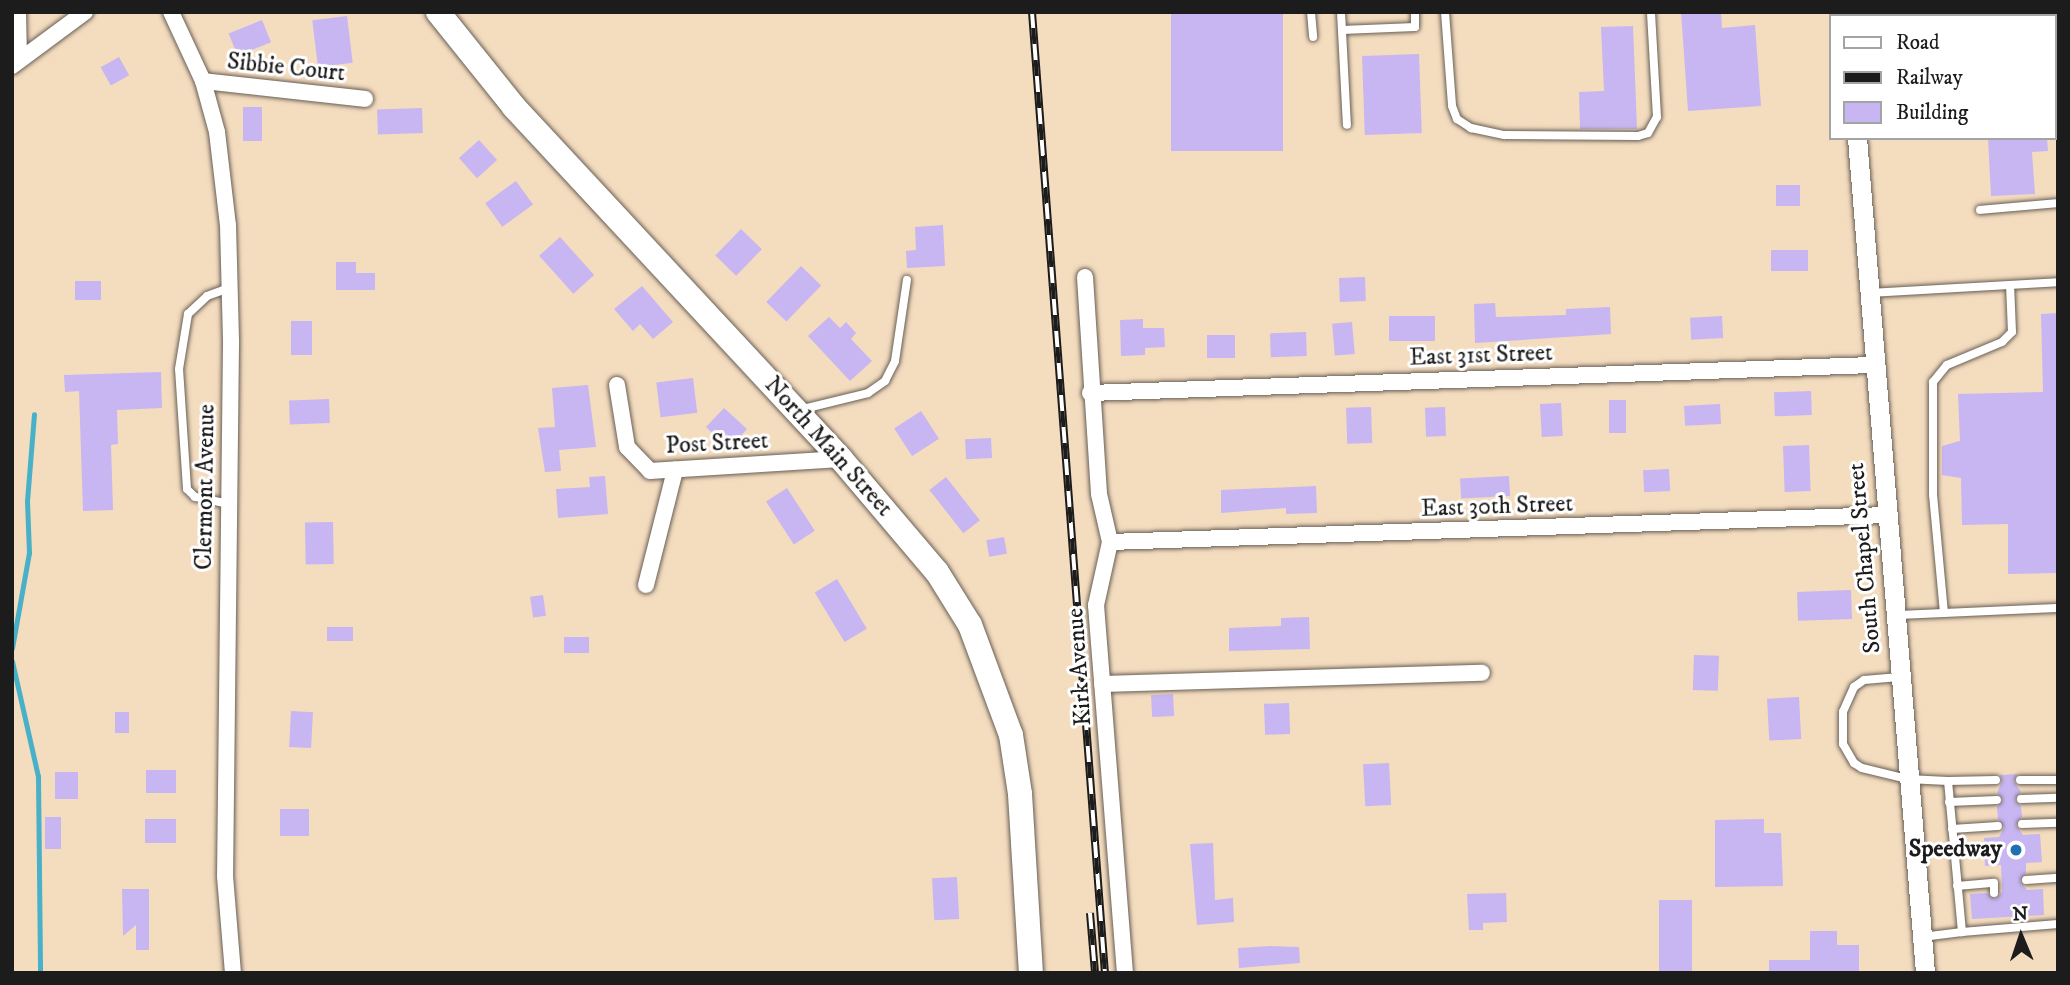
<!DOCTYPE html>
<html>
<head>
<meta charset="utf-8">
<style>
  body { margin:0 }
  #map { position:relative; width:2070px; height:985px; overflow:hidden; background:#f4dcbf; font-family:"IM FELL DW Pica",serif }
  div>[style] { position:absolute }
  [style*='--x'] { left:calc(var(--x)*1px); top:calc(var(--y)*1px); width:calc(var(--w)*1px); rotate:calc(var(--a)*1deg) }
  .stream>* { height:5px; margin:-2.5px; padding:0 2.5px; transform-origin:2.5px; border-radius:2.5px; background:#48b1c7 }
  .building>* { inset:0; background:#c7b6f1; transform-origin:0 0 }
  .roads { filter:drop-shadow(0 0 2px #685f55) drop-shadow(0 0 2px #685f55) }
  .service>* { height:8px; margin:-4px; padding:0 4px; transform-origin:4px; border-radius:4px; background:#fff }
  .minor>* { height:16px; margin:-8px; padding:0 8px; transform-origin:8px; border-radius:8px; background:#fff }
  .tertiary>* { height:19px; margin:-9.5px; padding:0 9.5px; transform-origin:9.5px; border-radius:9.5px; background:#fff }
  .primary>* { height:24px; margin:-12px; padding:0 12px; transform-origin:12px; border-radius:12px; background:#fff }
  .rail>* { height:8px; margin-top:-4px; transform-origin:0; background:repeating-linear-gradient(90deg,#fff 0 16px,#1c1c1c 0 32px); box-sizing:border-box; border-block:2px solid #1c1c1c }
  .dots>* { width:19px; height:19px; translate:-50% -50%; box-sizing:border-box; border:4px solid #fff; border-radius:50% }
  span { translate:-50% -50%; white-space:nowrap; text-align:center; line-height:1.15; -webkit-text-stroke:6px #fff; paint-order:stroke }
  .street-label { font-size:24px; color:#1c1c1c }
  .poi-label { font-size:24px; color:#1c1c1c; font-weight:700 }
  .right { translate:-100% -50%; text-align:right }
  .frame { position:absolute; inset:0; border:14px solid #1c1c1c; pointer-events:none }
  .legend { position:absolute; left:1829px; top:14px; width:228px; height:126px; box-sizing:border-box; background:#fff; border:2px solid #a4a4a4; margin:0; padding:9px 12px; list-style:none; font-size:21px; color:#1c1c1c }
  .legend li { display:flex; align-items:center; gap:14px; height:35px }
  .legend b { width:35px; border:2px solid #a4a4a4 }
  .north { position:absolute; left:1986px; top:901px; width:70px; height:70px; -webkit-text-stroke:5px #fff; paint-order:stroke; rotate:358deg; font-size:19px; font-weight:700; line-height:28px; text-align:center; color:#1c1c1c }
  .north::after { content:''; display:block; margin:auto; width:24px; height:32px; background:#1c1c1c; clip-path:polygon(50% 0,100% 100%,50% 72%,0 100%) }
</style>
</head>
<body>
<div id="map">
  <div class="stream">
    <i style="--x:12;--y:648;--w:97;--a:-79.9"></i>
    <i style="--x:29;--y:553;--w:52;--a:-92.2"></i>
    <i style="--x:27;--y:501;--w:87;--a:-85.4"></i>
    <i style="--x:12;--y:661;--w:118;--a:77.3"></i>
    <i style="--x:38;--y:776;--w:197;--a:89.4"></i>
  </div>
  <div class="building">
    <i style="left:1171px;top:12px;width:112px;height:139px"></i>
    <i style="clip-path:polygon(1681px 12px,1721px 12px,1722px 28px,1755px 25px,1761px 106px,1688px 111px)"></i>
    <i style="left:347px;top:16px;width:47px;height:35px;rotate:83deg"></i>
    <i style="left:262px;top:20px;width:24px;height:36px;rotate:68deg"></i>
    <i style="clip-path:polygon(1633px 26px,1637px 129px,1580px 129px,1579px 92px,1604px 91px,1601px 27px)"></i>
    <i style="left:1419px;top:54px;width:79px;height:57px;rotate:88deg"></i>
    <i style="left:119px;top:57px;width:21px;height:21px;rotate:61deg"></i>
    <i style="left:243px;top:107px;width:19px;height:34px"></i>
    <i style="left:422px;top:108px;width:25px;height:45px;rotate:88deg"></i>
    <i style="clip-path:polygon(1988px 138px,2047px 138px,2048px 151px,2032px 152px,2035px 194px,1991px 196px)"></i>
    <i style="left:479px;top:140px;width:27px;height:27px;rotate:48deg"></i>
    <i style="left:516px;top:181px;width:29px;height:38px;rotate:54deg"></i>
    <i style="left:1800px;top:185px;width:21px;height:24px;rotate:90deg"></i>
    <i style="clip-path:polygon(943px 225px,945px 266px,907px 268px,906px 251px,916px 250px,915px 227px)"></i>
    <i style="left:741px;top:229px;width:29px;height:37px;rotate:44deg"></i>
    <i style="left:560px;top:237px;width:51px;height:28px;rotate:48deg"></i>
    <i style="left:1808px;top:250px;width:21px;height:37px;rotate:90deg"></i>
    <i style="clip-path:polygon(336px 262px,356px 262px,356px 273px,375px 273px,375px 290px,336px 290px)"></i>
    <i style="left:801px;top:266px;width:28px;height:50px;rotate:44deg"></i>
    <i style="left:1365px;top:277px;width:24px;height:26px;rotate:88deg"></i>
    <i style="left:75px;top:281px;width:26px;height:19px"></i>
    <i style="clip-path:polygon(642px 286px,673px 322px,653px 339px,640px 324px,633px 331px,614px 309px)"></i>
    <i style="clip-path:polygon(1495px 303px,1496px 317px,1566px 315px,1566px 309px,1610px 307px,1611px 334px,1475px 343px,1474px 304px)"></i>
    <i style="clip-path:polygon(2058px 313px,2058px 573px,2008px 574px,2008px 524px,1962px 525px,1961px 478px,1942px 475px,1942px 446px,1960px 441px,1958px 394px,2043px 392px,2041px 314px)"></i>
    <i style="left:1435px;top:316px;width:25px;height:46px;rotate:90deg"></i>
    <i style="left:1722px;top:316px;width:22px;height:32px;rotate:87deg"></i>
    <i style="clip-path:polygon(829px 317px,840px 328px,846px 322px,856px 333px,851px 339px,872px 361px,850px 381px,808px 336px)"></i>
    <i style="clip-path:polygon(1143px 319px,1143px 328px,1164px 328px,1165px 347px,1145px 348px,1145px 355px,1121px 356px,1120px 320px)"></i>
    <i style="left:291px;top:321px;width:21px;height:34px"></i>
    <i style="left:1352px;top:322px;width:32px;height:20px;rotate:85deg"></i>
    <i style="left:1306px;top:332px;width:24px;height:36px;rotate:88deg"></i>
    <i style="left:1235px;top:335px;width:23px;height:28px;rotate:90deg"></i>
    <i style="clip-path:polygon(161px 372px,162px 408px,117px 410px,118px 444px,111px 445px,113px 510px,83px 511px,79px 391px,65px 392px,64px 375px)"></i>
    <i style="left:693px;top:378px;width:35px;height:37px;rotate:83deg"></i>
    <i style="clip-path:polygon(588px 385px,596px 447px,559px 450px,561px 471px,545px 472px,538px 428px,555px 427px,552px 388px)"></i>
    <i style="left:1811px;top:391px;width:24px;height:37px;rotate:88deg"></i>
    <i style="left:329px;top:399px;width:24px;height:40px;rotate:88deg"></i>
    <i style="left:1609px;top:400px;width:17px;height:33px"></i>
    <i style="left:1561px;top:403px;width:33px;height:21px;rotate:87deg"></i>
    <i style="left:1720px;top:404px;width:20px;height:36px;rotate:87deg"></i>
    <i style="left:1371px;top:407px;width:36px;height:25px;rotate:88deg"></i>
    <i style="left:1445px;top:407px;width:29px;height:20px;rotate:88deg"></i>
    <i style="clip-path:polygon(724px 408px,747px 429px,737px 440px,732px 436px,724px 444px,706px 427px)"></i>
    <i style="left:921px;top:411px;width:33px;height:32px;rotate:57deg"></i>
    <i style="left:991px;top:438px;width:20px;height:26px;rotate:87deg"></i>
    <i style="left:1809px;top:445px;width:46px;height:26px;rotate:88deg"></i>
    <i style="left:1669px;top:469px;width:22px;height:26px;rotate:87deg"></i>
    <i style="clip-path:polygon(605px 476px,608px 514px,558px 518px,556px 489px,590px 487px,589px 477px)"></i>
    <i style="left:1509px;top:476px;width:20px;height:49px;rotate:87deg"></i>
    <i style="left:946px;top:477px;width:55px;height:21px;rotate:52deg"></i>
    <i style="clip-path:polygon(1316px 486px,1317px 513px,1286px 514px,1286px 508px,1221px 513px,1221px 490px)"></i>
    <i style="left:787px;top:488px;width:51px;height:25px;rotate:57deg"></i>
    <i style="left:333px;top:522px;width:42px;height:28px;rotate:89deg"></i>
    <i style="left:1004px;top:537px;width:17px;height:18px;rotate:80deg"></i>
    <i style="left:837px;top:579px;width:58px;height:26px;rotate:59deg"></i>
    <i style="left:1851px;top:590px;width:29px;height:54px;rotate:88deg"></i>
    <i style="left:543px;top:595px;width:21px;height:13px;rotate:82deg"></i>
    <i style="clip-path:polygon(1309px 617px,1310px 649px,1229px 651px,1229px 628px,1281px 626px,1281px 618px)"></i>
    <i style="left:327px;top:627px;width:26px;height:14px"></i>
    <i style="left:564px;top:637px;width:25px;height:16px"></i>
    <i style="left:1694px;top:655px;width:25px;height:35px;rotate:2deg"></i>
    <i style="left:1173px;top:694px;width:22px;height:22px;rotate:87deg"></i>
    <i style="left:1799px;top:697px;width:42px;height:32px;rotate:87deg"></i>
    <i style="left:1289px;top:703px;width:31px;height:25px;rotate:88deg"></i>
    <i style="left:291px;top:711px;width:22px;height:36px;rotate:3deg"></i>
    <i style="left:115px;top:712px;width:14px;height:21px"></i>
    <i style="left:1389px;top:763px;width:42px;height:26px;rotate:87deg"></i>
    <i style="left:146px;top:770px;width:30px;height:23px"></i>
    <i style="left:55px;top:772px;width:23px;height:27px"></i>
    <i style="clip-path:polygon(2018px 774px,2014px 781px,2021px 792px,2015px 800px,2021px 806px,2022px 817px,2016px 825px,2023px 835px,2040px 834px,2042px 862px,2026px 863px,2026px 873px,2020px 881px,2027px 890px,2043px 889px,2044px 915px,1972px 919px,1970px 894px,1987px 893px,1995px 899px,2002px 892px,2001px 865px,1985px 866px,1984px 838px,1999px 837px,2004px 828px,1998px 819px,1997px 807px,2003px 800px,1997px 793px,2002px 781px,2000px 775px)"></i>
    <i style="left:309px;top:809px;width:27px;height:29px;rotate:90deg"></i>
    <i style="left:45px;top:817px;width:16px;height:32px"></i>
    <i style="left:145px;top:819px;width:31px;height:24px"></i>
    <i style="clip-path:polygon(1764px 819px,1764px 833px,1781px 833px,1783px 886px,1715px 887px,1715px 820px)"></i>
    <i style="clip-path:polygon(1213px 843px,1215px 900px,1233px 898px,1234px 922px,1197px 925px,1190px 844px)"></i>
    <i style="left:957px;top:877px;width:42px;height:25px;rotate:87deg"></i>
    <i style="clip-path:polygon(122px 889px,149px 889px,149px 950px,136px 950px,136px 925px,123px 936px)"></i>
    <i style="clip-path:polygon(1506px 893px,1507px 922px,1483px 923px,1483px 930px,1469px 930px,1467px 894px)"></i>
    <i style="left:1659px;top:900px;width:33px;height:72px"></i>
    <i style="clip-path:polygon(1810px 931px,1837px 931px,1837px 945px,1859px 945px,1859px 973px,1769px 973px,1769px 960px,1810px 960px)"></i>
    <i style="clip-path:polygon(1270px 946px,1299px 947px,1300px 963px,1239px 968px,1238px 948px)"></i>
  </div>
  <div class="roads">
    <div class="service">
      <i style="--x:1311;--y:12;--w:25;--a:85"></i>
      <i style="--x:1341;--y:12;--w:113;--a:87"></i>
      <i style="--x:1445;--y:12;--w:94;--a:85.7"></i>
      <i style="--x:1452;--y:106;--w:14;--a:69"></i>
      <i style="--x:1457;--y:119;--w:17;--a:33"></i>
      <i style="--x:1471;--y:128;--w:34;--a:12"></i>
      <i style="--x:1504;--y:135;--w:134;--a:0.4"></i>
      <i style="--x:1638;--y:136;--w:10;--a:-17"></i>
      <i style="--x:1648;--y:133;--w:18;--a:-61"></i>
      <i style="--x:1657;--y:117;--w:105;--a:-93.3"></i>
      <i style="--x:1342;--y:30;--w:73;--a:-2.4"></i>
      <i style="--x:1415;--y:27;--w:15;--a:-90"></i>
      <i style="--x:1980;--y:210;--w:78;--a:-5.1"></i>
      <i style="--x:1869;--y:293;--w:189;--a:-3.3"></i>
      <i style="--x:799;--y:410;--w:71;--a:-13.8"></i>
      <i style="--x:868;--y:393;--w:21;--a:-35"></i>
      <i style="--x:885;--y:381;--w:22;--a:-63"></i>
      <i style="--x:895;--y:361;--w:82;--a:-81.6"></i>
      <i style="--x:229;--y:504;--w:35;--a:-168"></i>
      <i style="--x:195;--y:497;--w:11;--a:-135"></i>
      <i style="--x:187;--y:489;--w:120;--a:-93.8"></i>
      <i style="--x:179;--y:369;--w:56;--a:-80.7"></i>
      <i style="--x:188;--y:314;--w:26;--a:-43"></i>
      <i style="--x:207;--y:296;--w:23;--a:-20"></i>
      <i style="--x:1944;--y:613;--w:119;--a:-95.3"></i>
      <i style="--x:1933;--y:495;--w:113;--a:-90"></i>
      <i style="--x:1933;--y:382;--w:22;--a:-51"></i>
      <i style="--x:1947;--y:365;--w:60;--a:-22.7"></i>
      <i style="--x:2002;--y:342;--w:14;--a:-45"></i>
      <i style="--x:2012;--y:332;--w:47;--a:-92.4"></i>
      <i style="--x:1897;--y:615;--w:161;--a:-2.5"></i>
      <i style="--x:1899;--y:677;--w:35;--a:175"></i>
      <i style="--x:1864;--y:680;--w:12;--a:145"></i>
      <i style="--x:1854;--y:687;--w:27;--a:114"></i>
      <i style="--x:1843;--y:712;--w:32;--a:90"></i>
      <i style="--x:1843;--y:744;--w:22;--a:60"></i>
      <i style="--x:1854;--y:763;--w:9;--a:32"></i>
      <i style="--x:1862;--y:768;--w:46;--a:13.7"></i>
      <i style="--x:1907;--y:779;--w:41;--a:2.8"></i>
      <i style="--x:1948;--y:781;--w:152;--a:84.7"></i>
      <i style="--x:1962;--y:932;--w:40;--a:172.9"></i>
      <i style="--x:2020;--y:780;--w:38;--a:0"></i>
      <i style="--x:1948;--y:781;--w:48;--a:-1.2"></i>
      <i style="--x:2021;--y:799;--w:37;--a:-2"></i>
      <i style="--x:1949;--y:802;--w:48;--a:-2.4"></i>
      <i style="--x:2022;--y:824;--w:36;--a:-2"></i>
      <i style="--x:1952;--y:829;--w:46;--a:-3.7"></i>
      <i style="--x:2026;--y:880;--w:32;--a:-4"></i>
      <i style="--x:1957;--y:886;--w:37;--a:-5"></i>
      <i style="--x:1994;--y:883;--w:10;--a:90"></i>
      <i style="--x:1962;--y:932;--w:96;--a:-4.8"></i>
    </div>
    <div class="minor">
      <i style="--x:18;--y:12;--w:48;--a:88.8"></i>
      <i style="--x:171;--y:12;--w:76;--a:65.1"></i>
      <i style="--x:203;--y:81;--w:53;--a:74.6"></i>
      <i style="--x:217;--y:132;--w:94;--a:83.3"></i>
      <i style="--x:228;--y:225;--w:118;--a:88.5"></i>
      <i style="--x:231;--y:343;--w:533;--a:90.64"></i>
      <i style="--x:225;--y:876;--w:97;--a:85.3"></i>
      <i style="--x:12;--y:66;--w:91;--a:-36.5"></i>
      <i style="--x:203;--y:81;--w:163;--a:6.3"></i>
      <i style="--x:1085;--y:277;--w:217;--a:86.3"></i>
      <i style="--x:1099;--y:494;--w:49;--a:77.1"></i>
      <i style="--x:1110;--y:542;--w:65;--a:102.5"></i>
      <i style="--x:1096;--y:605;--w:369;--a:85.5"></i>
      <i style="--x:617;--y:385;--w:63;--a:80.8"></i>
      <i style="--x:627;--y:447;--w:33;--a:46"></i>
      <i style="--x:650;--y:471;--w:191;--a:-3.6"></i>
      <i style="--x:1090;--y:393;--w:784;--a:-2.05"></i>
      <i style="--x:1110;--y:542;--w:777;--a:-1.99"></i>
      <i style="--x:646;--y:585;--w:119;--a:-75.8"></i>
      <i style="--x:1102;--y:684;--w:380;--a:-1.7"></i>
    </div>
    <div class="tertiary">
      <i style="--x:1846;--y:12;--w:4;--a:76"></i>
      <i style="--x:1857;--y:138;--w:838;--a:85.34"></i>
    </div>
    <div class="primary">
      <i style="--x:438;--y:12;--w:122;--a:51.3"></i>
      <i style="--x:514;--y:107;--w:480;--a:47.1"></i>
      <i style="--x:841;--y:459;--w:148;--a:49.7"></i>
      <i style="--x:937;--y:572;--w:62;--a:58.1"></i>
      <i style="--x:970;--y:625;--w:117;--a:69.6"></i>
      <i style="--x:1011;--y:735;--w:60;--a:81.3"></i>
      <i style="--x:1020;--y:794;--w:179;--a:86.5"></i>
    </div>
  </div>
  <div class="rail">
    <i style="--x:1032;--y:12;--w:964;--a:85.66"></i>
    <i style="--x:1090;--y:913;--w:60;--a:85.2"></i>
  </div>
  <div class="dots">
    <i style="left:2016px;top:850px;background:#1f6fb2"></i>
  </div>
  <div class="street-label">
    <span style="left:286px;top:68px;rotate:6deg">Sibbie Court</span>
    <span style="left:1481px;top:356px;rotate:-2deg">East 31st Street</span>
    <span style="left:717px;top:444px;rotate:-3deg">Post Street</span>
    <span style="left:828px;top:447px;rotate:48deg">North Main Street</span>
    <span style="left:206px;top:487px;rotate:-89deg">Clermont Avenue</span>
    <span style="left:1497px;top:507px;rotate:-2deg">East 30th Street</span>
    <span style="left:1865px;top:558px;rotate:-95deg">South Chapel Street</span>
    <span style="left:1080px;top:667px;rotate:-94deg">Kirk Avenue</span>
  </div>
  <div class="poi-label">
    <span class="right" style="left:2002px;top:850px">Speedway</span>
  </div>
  <div class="frame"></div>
  <ul class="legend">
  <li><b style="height:9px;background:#fff"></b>Road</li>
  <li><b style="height:9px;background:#1c1c1c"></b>Railway</li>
  <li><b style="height:19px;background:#c7b6f1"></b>Building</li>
  </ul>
  <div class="north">N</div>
</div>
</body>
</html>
